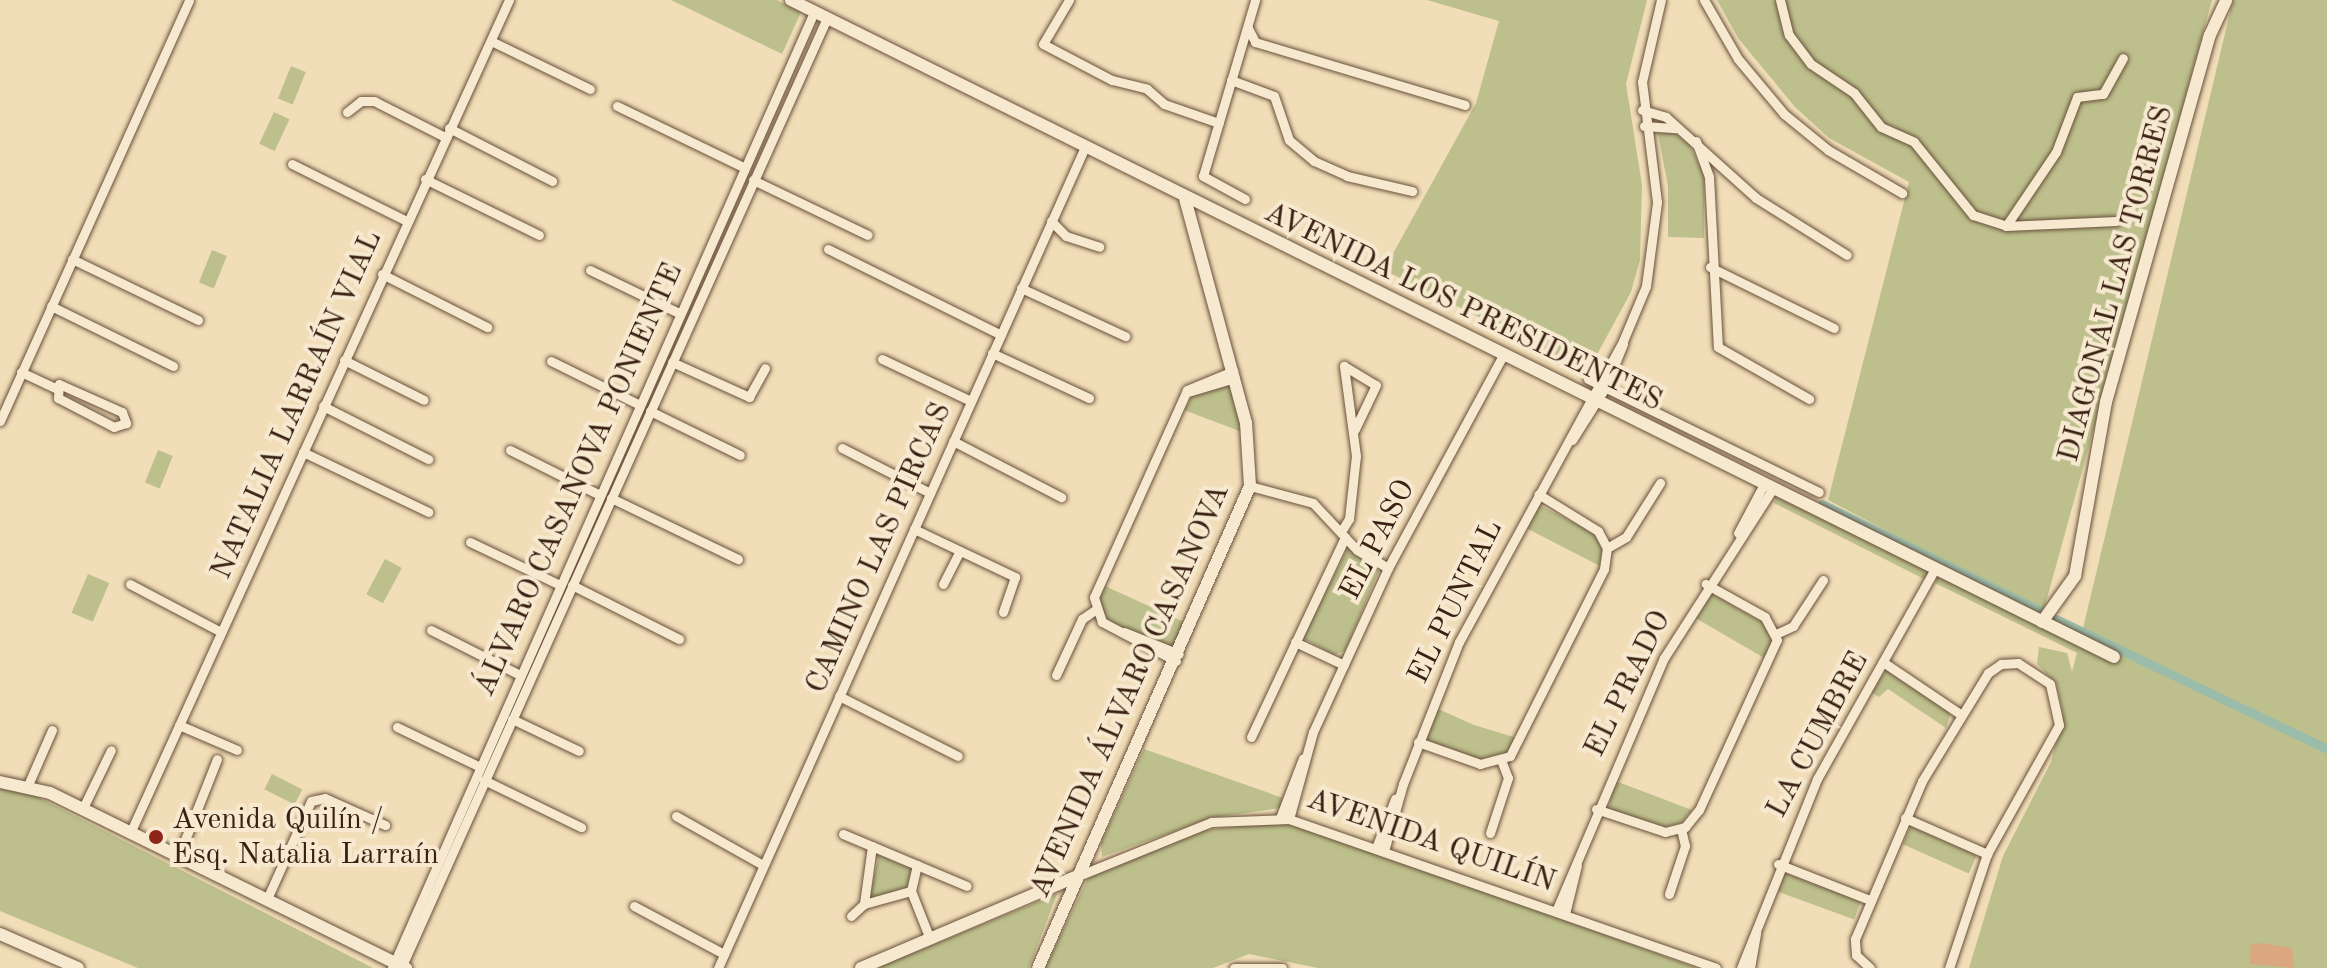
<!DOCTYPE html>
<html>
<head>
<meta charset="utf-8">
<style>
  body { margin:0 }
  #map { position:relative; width:2327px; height:968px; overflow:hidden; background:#f1ddb7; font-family:"Old Standard TT",serif }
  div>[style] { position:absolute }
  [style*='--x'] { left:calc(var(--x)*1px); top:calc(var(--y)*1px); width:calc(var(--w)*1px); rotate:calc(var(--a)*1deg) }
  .green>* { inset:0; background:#bdc08c; transform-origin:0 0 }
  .canal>* { height:9px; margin:-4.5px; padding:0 4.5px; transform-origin:4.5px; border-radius:4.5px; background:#9bbcab }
  .building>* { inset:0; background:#dba780 }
  .roads { filter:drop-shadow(0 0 2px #68503c) drop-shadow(0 0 2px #68503c) }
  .street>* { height:9px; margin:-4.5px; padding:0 4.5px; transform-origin:4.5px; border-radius:4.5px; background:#f6e9d0 }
  .secondary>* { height:12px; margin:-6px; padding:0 6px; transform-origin:6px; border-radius:6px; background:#f6e9d0 }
  .dots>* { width:22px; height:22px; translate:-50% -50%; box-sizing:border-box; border:4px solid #f6e9d0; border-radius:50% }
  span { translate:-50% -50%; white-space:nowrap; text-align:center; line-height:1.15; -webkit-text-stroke:8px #f6e9d0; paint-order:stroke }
  .street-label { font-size:30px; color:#3a2113 }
  .poi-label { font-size:30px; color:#3a2113 }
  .left { translate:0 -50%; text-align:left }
</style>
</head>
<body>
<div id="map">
  <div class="green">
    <i style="clip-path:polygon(671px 0,777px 0,801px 12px,782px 54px)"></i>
    <i style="clip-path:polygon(1427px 0,1647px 0,1626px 84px,1642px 185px,1640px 260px,1631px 292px,1588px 371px,1384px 270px,1476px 103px,1499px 21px)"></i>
    <i style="clip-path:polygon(1717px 0,2212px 0,2043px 613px,1828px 500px,1909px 182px,1829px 138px,1795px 107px,1738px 38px)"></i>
    <i style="clip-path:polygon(2233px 0,2327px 0,2327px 968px,1969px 968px,2003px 856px,2051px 762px,2063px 714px,2057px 685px,2037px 664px,2039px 647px,2067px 653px,2072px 672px,2077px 653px,1935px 583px,1938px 576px,2079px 645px)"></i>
    <i style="left:291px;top:66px;width:16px;height:35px;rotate:22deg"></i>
    <i style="left:274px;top:112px;width:17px;height:35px;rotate:25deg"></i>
    <i style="clip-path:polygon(1669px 129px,1689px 144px,1704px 174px,1704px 238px,1668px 237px,1668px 186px,1658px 134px)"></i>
    <i style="left:212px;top:250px;width:16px;height:35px;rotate:22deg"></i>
    <i style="clip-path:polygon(1227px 383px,1230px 386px,1242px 432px,1184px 410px,1193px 395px)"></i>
    <i style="left:158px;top:450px;width:16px;height:35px;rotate:22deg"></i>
    <i style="clip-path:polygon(1777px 496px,1930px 571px,1926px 580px,1774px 503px)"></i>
    <i style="clip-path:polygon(1537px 504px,1594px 533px,1603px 552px,1600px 566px,1524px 527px)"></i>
    <i style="clip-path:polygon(1348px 548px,1379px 571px,1345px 651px,1334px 655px,1303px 638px)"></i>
    <i style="left:385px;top:559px;width:19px;height:40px;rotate:28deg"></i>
    <i style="left:88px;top:574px;width:23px;height:42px;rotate:23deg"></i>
    <i style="clip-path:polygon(1105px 586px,1186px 623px,1174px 649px,1106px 622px,1099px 599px)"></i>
    <i style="clip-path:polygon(1710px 593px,1764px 623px,1772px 642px,1766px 659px,1692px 616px)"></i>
    <i style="clip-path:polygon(1887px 670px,1951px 713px,1946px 728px,1888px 689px,1879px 697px,1869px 691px)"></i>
    <i style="clip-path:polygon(1436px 708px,1474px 725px,1517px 738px,1507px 753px,1480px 759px,1432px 743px,1426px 737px)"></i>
    <i style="clip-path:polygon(1144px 749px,1283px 798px,1280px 808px,1211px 818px,1102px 857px,1101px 843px)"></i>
    <i style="left:272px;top:774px;width:34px;height:17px;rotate:27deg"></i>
    <i style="clip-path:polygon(1613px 780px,1692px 810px,1681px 823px,1665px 827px,1609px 809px)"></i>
    <i style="clip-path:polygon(0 787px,18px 787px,373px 968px,138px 968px,0 911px)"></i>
    <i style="clip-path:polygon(1276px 822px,1318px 831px,1697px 968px,1318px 968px,1249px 954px,1213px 968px,1045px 968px,1089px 876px,1195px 831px)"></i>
    <i style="left:1911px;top:826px;width:72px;height:20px;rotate:24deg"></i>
    <i style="clip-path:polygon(879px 855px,912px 869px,909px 886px,869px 901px)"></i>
    <i style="left:1785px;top:873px;width:81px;height:20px;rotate:20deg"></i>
    <i style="clip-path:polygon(1057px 894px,1029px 968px,876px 968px)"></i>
  </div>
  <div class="canal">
    <i style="--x:1822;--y:504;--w:245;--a:26.1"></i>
    <i style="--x:2056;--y:619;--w:301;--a:25.6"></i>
  </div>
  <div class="building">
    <i style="clip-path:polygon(2260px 943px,2292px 948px,2294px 968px,2250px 964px,2251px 945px)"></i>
  </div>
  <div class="roads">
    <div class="street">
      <i style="--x:1069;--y:0;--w:51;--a:120.6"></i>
      <i style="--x:1043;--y:44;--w:78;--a:27.6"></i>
      <i style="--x:1112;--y:80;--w:36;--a:14"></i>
      <i style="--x:1147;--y:89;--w:23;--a:41"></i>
      <i style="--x:1164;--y:104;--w:58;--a:19.1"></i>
      <i style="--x:1704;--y:0;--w:68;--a:60"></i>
      <i style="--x:1738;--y:59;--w:72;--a:50.1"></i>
      <i style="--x:1784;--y:114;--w:57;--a:39.3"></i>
      <i style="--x:1828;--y:150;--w:86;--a:30.2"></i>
      <i style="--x:1780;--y:0;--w:36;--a:76"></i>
      <i style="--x:1789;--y:35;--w:36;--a:53"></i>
      <i style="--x:1811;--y:64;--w:52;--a:34"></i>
      <i style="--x:1854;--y:93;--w:43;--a:51.5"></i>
      <i style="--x:1881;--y:127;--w:36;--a:24"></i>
      <i style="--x:1914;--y:142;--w:94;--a:51.1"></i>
      <i style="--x:1973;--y:215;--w:35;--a:18"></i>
      <i style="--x:2006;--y:226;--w:110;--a:-2.6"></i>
      <i style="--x:1248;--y:28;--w:16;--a:63"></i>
      <i style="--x:1255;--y:42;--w:219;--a:16.7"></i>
      <i style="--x:491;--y:41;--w:110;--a:25.9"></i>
      <i style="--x:1231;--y:80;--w:46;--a:20.4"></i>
      <i style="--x:1274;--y:96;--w:46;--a:71.2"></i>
      <i style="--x:1289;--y:140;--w:33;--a:40"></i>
      <i style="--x:1314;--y:161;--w:36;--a:24"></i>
      <i style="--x:1347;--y:176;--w:67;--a:13"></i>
      <i style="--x:617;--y:106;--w:140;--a:25.8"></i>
      <i style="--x:1642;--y:110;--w:25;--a:16"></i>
      <i style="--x:1666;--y:117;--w:121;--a:42"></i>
      <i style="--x:1756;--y:198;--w:107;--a:32.1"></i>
      <i style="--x:347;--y:112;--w:18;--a:-38"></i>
      <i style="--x:361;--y:101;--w:13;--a:0"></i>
      <i style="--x:374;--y:101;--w:80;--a:26.9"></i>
      <i style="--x:1644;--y:126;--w:32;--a:4"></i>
      <i style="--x:449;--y:128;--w:116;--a:27.2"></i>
      <i style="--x:1696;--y:141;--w:38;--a:70"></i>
      <i style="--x:1709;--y:177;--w:170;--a:87"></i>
      <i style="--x:1718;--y:347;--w:105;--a:29.7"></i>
      <i style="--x:292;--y:164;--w:128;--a:26.4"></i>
      <i style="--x:425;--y:179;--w:127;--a:26.2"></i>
      <i style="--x:753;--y:180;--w:127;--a:25.6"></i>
      <i style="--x:1245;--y:199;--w:48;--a:-151.3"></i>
      <i style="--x:1203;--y:176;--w:184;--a:-73.5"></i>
      <i style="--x:1051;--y:221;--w:21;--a:45"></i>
      <i style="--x:1066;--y:236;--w:35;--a:18"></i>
      <i style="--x:2006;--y:226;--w:89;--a:-56"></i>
      <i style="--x:2056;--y:152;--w:59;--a:-69.1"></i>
      <i style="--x:2077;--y:97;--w:26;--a:-7"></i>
      <i style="--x:2103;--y:94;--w:41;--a:-60.9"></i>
      <i style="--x:828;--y:249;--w:193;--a:26.4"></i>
      <i style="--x:72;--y:259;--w:140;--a:25.8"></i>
      <i style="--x:1710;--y:267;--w:138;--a:26.2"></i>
      <i style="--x:590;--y:270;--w:99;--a:25.8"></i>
      <i style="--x:382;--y:274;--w:118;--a:26.8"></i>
      <i style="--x:1021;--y:288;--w:115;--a:24.8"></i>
      <i style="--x:51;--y:306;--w:136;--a:26.2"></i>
      <i style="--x:992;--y:353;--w:107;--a:24.9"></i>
      <i style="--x:882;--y:359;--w:98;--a:25.3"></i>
      <i style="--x:344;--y:360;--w:89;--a:26.6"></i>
      <i style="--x:551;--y:361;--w:97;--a:26.3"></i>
      <i style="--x:672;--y:362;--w:85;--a:24.4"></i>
      <i style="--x:749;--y:397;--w:33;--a:-61"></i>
      <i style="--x:21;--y:372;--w:38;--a:25"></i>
      <i style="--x:1588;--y:379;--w:257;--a:26.1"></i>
      <i style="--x:59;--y:384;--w:69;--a:24"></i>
      <i style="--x:122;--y:412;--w:12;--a:70"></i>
      <i style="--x:126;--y:423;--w:13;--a:162"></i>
      <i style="--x:114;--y:427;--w:63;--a:-152.6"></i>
      <i style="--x:58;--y:398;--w:14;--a:-86"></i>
      <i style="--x:1188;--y:392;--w:49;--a:-16.6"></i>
      <i style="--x:323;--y:406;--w:118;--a:26.8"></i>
      <i style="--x:650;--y:411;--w:100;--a:26.1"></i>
      <i style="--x:0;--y:421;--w:461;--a:-65.8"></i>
      <i style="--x:1572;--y:440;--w:62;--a:-57.6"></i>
      <i style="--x:1605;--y:388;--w:48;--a:-67.8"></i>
      <i style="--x:953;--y:441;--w:122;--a:27.4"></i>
      <i style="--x:842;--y:448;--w:99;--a:27.1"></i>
      <i style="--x:510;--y:450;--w:98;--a:26.6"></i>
      <i style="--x:303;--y:452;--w:139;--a:25.6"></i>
      <i style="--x:1250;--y:486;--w:65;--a:15.1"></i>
      <i style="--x:1313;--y:503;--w:64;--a:46.9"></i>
      <i style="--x:1357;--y:550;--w:36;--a:30"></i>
      <i style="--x:611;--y:498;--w:141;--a:25.7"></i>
      <i style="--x:914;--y:529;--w:112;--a:25.4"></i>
      <i style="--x:1015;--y:577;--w:37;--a:109"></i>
      <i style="--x:1342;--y:530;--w:13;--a:-58"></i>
      <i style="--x:1349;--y:519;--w:63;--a:-83.7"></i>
      <i style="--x:1356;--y:456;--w:91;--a:-97.6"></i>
      <i style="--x:1344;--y:366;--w:37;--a:31"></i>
      <i style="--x:1376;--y:385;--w:49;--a:115.5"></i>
      <i style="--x:1738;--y:533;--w:55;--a:-62"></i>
      <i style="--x:470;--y:542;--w:98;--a:25.5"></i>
      <i style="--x:1607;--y:548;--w:22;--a:-30"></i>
      <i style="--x:1626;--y:537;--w:64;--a:-57.8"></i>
      <i style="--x:130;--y:584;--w:103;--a:27.8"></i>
      <i style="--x:943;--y:584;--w:37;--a:-63"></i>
      <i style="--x:572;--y:585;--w:120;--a:26.8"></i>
      <i style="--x:431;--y:630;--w:97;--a:26.8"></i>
      <i style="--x:1124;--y:632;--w:59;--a:21.8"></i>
      <i style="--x:1776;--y:634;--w:19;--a:-25"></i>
      <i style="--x:1793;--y:626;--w:55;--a:-56.9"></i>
      <i style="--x:1295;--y:642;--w:54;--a:25.1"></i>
      <i style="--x:1176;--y:661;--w:84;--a:-152.2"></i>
      <i style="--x:1102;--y:622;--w:26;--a:-108"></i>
      <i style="--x:1094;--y:597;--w:227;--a:-65.8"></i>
      <i style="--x:1187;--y:390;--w:50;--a:-22.4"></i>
      <i style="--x:1883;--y:662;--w:93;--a:34"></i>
      <i style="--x:1056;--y:675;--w:62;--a:-65.1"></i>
      <i style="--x:1082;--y:619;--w:16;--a:-35"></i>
      <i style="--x:839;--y:696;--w:133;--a:26.8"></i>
      <i style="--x:512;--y:719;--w:74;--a:25.5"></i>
      <i style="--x:179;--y:725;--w:63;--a:23.3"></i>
      <i style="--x:397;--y:727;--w:90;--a:25.7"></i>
      <i style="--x:1251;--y:737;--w:221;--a:-64.8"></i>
      <i style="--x:1418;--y:742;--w:66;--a:19.5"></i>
      <i style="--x:1480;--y:764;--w:31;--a:-15"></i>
      <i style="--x:1510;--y:756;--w:209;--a:-63.3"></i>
      <i style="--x:1604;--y:569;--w:21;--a:-82"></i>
      <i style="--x:1607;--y:548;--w:19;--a:-118"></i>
      <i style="--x:1598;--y:531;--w:70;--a:-148.3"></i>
      <i style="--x:484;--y:780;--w:108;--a:25.9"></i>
      <i style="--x:28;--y:785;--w:60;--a:-66.4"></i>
      <i style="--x:83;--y:808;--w:64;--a:-64.2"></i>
      <i style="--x:1596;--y:809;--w:73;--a:18.4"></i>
      <i style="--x:1665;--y:832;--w:21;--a:-14"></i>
      <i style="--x:1685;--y:827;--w:22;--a:-51"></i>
      <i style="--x:1699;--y:810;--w:187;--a:-65.4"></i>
      <i style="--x:1777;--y:640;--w:26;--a:-118"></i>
      <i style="--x:1765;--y:617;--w:68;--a:-150.8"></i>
      <i style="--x:676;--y:816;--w:100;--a:29.4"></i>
      <i style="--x:1280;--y:818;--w:64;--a:-69"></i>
      <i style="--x:1905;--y:818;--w:90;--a:23.7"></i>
      <i style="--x:1289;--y:819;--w:90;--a:-74.6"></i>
      <i style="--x:1313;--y:732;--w:180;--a:-65.4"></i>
      <i style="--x:1388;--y:568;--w:242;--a:-61.6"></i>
      <i style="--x:131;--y:831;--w:913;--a:-65.54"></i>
      <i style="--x:1490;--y:833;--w:58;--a:-71.9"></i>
      <i style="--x:1508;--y:778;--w:17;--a:-111"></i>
      <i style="--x:843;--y:834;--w:134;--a:22.8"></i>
      <i style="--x:872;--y:846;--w:59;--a:97.9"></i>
      <i style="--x:864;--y:904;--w:49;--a:-15.5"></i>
      <i style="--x:1376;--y:848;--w:53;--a:-68.8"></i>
      <i style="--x:1384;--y:851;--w:70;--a:-74.2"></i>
      <i style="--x:1403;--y:784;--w:153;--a:-68.5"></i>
      <i style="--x:1459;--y:642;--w:343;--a:-61.4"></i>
      <i style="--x:1623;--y:341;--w:60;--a:-67.3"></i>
      <i style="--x:1646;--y:286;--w:85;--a:-82.5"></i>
      <i style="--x:1657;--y:202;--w:121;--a:-97.1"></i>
      <i style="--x:1642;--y:82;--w:84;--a:-77"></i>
      <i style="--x:179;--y:855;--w:103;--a:-68.4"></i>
      <i style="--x:1778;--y:864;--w:99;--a:21.4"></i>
      <i style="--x:917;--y:865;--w:27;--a:103"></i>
      <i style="--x:911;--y:891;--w:52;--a:68.4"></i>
      <i style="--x:1078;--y:876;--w:144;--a:-22.1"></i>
      <i style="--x:1211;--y:822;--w:78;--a:-2.2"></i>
      <i style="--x:1289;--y:819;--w:452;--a:19.2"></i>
      <i style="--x:1669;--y:894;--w:51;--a:-71.6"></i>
      <i style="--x:1685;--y:846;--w:17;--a:-103"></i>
      <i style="--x:267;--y:899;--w:107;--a:-65.8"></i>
      <i style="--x:311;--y:801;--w:14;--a:-12"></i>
      <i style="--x:325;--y:798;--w:66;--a:24.2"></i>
      <i style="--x:634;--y:906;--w:102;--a:28.1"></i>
      <i style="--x:1556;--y:911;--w:275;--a:-66.9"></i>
      <i style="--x:1664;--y:658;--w:202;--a:-57.3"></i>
      <i style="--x:1565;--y:914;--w:50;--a:-76.2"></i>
      <i style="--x:851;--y:916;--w:18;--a:-43"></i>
      <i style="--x:392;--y:968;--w:1045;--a:-66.18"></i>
      <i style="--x:401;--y:968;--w:1041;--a:-65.85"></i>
      <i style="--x:718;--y:968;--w:897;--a:-65.92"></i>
      <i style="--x:1234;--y:968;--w:48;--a:0"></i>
      <i style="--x:1741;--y:968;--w:204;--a:-68.1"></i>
      <i style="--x:1817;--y:779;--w:241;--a:-60.7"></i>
      <i style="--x:1750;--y:968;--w:36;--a:-80"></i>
      <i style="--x:1870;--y:968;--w:19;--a:-137"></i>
      <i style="--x:1856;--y:955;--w:16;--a:-94"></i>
      <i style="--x:1855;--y:939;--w:172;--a:-67"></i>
      <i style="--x:1922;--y:781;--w:127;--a:-58.6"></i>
      <i style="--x:1988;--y:673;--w:16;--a:-35"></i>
      <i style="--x:2001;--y:664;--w:17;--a:-3"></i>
      <i style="--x:2018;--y:663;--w:38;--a:33"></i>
      <i style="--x:2050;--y:684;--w:42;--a:77.6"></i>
      <i style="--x:2059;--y:725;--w:148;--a:119.2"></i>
      <i style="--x:1987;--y:854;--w:120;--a:108.4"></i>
    </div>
    <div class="secondary">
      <i style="--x:791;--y:0;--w:1477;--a:26.41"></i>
      <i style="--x:2042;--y:622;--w:57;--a:-54.3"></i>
      <i style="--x:2075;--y:576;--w:177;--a:-79.9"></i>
      <i style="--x:2106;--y:402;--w:381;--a:-74.2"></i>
      <i style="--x:2210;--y:35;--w:38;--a:-65"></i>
      <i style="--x:0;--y:782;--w:51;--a:12.4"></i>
      <i style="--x:50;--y:793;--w:397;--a:26.2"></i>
      <i style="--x:0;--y:934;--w:85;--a:23.6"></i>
      <i style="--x:861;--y:968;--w:236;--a:-23"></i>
      <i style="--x:1038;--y:968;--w:527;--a:-66.26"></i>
      <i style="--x:1250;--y:486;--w:63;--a:-93.6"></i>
      <i style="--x:1246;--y:423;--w:232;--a:-105.2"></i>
    </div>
  </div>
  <div class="dots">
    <i style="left:156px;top:837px;background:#8f2418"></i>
  </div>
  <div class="street-label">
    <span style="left:2116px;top:284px;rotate:-75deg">DIAGONAL LAS TORRES</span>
    <span style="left:1463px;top:307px;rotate:26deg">AVENIDA LOS PRESIDENTES</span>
    <span style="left:297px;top:405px;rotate:-66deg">NATALIA LARRAÍN VIAL</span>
    <span style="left:579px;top:480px;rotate:-66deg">ÁLVARO CASANOVA PONIENTE</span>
    <span style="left:1378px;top:540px;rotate:-63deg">EL PASO</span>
    <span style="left:879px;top:548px;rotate:-66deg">CAMINO LAS PIRCAS</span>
    <span style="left:1456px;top:602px;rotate:-64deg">EL PUNTAL</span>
    <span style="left:1628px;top:684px;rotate:-64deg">EL PRADO</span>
    <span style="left:1130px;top:691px;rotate:-66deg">AVENIDA ÁLVARO CASANOVA</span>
    <span style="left:1818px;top:735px;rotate:-62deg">LA CUMBRE</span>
    <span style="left:1431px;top:841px;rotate:19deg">AVENIDA QUILÍN</span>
  </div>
  <div class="poi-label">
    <span class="left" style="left:172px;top:837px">Avenida Quilín /<br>Esq. Natalia Larraín</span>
  </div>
</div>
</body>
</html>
